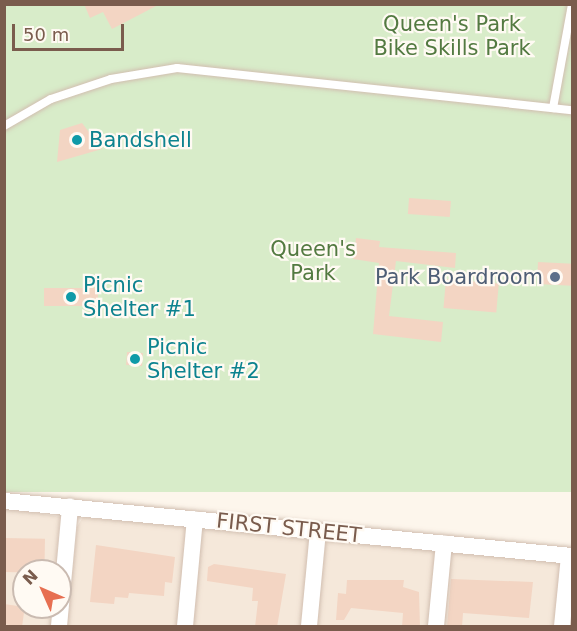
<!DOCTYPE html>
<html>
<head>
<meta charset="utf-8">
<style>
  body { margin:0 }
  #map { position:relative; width:577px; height:631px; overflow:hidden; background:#fdf6ec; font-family:"DejaVu Sans",sans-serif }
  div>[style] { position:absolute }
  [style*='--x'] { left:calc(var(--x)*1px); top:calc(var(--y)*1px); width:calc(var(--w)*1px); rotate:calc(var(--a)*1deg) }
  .residential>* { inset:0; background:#f5e8da }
  .green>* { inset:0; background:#d8ecc9; transform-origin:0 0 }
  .building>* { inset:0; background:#f3d5c3; transform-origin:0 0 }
  .roads { filter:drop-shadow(0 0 2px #d1beb0) drop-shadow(0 0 2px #d1beb0) }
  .lane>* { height:8px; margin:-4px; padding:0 4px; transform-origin:4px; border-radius:4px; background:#fff }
  .street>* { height:16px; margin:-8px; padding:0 8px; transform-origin:8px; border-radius:8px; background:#fff }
  .dots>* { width:16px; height:16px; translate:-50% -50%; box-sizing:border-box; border:3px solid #fffaf3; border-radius:50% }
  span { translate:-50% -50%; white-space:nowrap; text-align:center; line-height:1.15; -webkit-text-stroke:4.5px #fffaf3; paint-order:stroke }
  .park-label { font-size:21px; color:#537a41 }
  .culture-label { font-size:21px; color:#0d838f }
  .left { translate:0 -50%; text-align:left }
  .service-label { font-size:21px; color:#4e5e75 }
  .right { translate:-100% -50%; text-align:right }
  .street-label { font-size:21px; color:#7a5c4d }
  .frame { position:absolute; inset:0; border:6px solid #7a5c4d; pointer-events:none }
  .north { position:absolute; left:12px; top:559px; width:60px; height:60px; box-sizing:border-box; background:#fffaf3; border:2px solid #cabbb1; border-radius:50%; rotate:315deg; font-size:16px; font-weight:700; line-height:24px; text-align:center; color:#7a5c4d }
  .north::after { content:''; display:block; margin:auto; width:21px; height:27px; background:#e76f51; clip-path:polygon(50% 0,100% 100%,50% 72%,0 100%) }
  .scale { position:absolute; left:12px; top:24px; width:112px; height:27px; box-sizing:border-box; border:3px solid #7a5c4d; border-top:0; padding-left:8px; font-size:18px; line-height:21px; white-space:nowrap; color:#7a5c4d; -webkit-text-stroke:4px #fffaf3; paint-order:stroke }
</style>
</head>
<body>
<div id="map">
  <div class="residential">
    <i style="clip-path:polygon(4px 507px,60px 517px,56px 571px,24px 571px,24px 607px,53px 607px,51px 626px,5px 626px)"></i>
    <i style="clip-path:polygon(83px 517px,572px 564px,572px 626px,67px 626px,77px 527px)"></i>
  </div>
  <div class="green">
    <i style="left:4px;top:5px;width:568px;height:487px"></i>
  </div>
  <div class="building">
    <i style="clip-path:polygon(84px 4px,160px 4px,112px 29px,103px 12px,90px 18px)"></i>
    <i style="clip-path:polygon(82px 123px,102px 149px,57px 162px,60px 130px)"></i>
    <i style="left:409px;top:198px;width:42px;height:16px;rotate:4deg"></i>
    <i style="clip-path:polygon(356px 238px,380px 241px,379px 247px,456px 253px,455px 268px,396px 261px,389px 316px,443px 322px,441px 342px,373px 334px,379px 263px,353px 259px)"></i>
    <i style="left:538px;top:262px;width:35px;height:22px;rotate:3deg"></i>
    <i style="left:446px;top:279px;width:53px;height:29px;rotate:5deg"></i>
    <i style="left:98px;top:288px;width:18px;height:54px;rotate:90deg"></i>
    <i style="left:127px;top:352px;width:16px;height:13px;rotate:4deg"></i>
    <i style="left:4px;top:538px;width:41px;height:34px;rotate:1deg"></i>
    <i style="clip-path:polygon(96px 545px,175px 557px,172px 583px,165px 582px,164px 596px,129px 593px,128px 598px,115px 597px,114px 604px,90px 602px)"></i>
    <i style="clip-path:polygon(214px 564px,286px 574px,277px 627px,255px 627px,258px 601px,252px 601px,253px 588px,207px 581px,208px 567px)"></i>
    <i style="clip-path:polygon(451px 579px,533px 582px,529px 618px,463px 613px,462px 627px,447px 627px)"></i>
    <i style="clip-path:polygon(347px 580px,404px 580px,403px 587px,419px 592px,420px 627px,402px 627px,403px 613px,351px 608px,344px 620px,336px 620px,338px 593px,346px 594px)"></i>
    <i style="left:4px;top:604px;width:21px;height:20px;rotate:8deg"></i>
  </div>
  <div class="roads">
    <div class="lane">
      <i style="--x:553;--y:108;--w:106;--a:-79.6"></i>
      <i style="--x:4;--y:126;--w:54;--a:-29.9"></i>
      <i style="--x:51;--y:99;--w:63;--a:-18.4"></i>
      <i style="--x:111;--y:79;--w:67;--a:-9.5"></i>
      <i style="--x:177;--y:68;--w:397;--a:6.1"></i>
    </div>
    <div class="street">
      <i style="--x:4;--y:501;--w:571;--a:5.53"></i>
      <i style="--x:59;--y:626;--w:120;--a:-84.7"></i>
      <i style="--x:185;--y:626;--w:107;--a:-84.7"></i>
      <i style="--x:309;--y:626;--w:95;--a:-84.6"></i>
      <i style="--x:436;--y:626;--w:83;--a:-84.5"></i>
      <i style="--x:562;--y:626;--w:70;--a:-84.3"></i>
    </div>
  </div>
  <div class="dots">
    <i style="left:77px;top:140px;background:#0f9aa8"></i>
    <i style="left:555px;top:277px;background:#5c6f8a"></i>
    <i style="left:71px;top:297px;background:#0f9aa8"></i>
    <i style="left:135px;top:359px;background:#0f9aa8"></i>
  </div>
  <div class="park-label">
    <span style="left:452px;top:36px">Queen's Park<br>Bike Skills Park</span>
    <span style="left:313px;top:261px">Queen's<br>Park</span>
  </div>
  <div class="culture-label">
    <span class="left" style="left:89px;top:140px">Bandshell</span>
    <span class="left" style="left:83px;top:297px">Picnic<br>Shelter #1</span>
    <span class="left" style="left:147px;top:359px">Picnic<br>Shelter #2</span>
  </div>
  <div class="service-label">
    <span class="right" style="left:543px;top:277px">Park Boardroom</span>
  </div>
  <div class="street-label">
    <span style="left:289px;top:528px;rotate:6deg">FIRST STREET</span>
  </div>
  <div class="frame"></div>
  <div class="north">N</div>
  <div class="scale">50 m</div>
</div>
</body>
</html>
